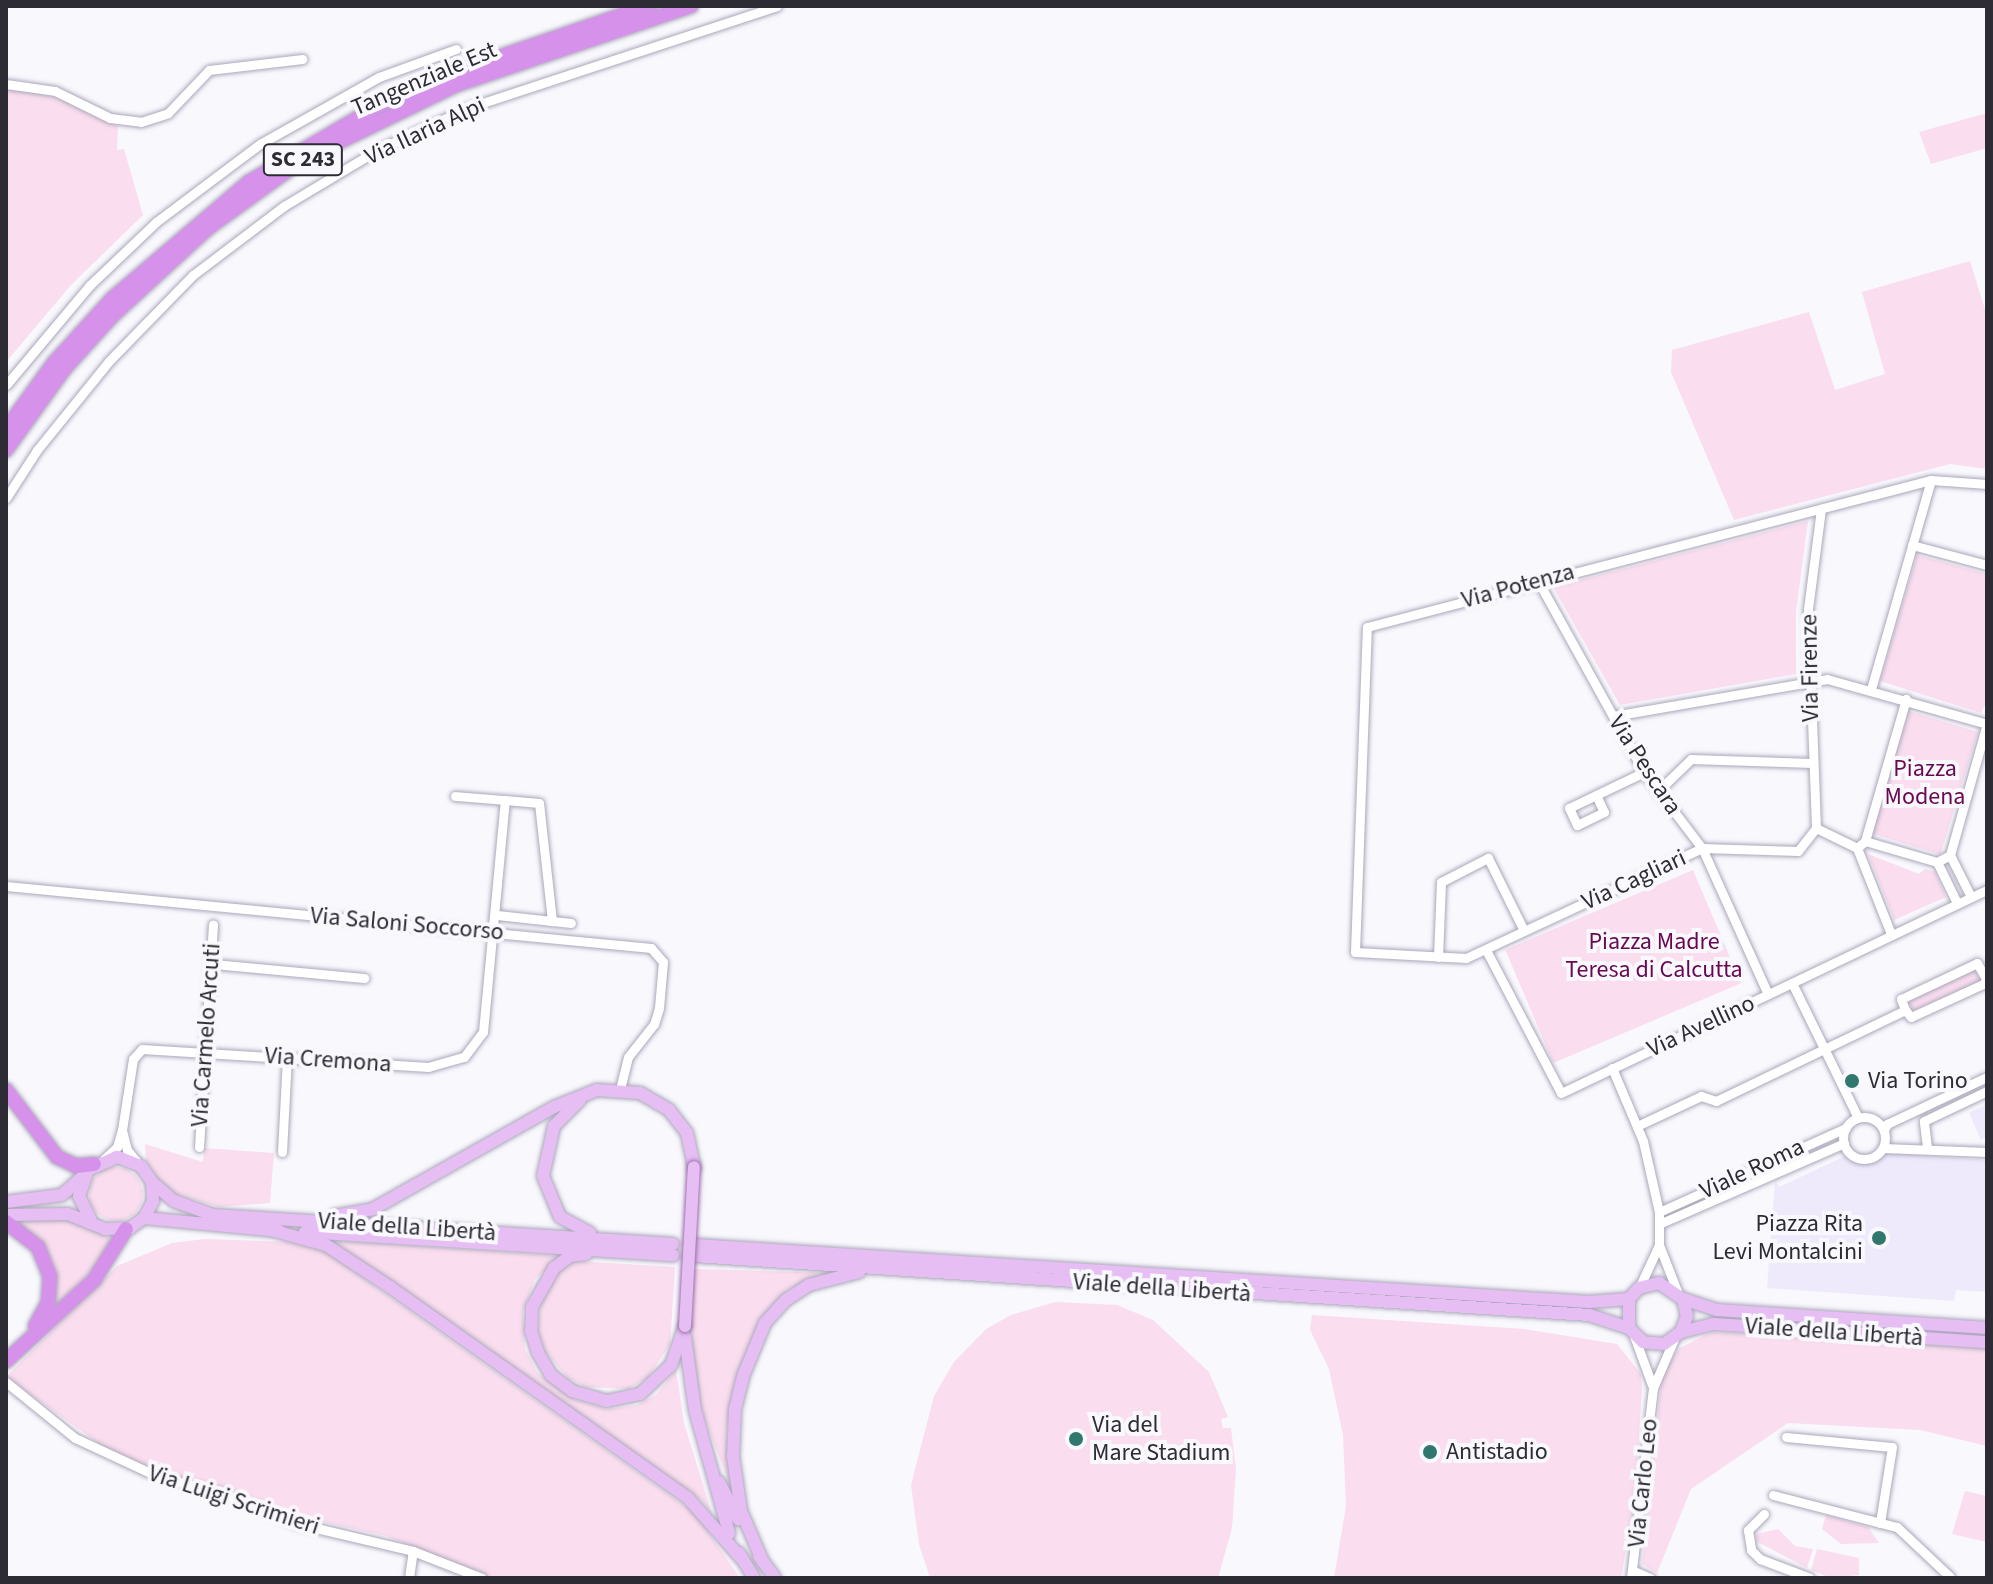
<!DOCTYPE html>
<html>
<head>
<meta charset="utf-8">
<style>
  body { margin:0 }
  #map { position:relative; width:1993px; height:1584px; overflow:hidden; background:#f9f8fd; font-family:"Source Sans 3",sans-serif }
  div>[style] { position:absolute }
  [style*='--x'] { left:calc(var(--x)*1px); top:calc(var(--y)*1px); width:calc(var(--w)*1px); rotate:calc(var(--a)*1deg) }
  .built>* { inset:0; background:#eeeafb }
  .green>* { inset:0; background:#faddef; transform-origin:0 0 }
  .round { border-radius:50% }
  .roads { filter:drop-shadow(0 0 2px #aba7ba) drop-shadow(0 0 2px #aba7ba) }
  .minor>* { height:9px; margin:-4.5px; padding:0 4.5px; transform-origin:4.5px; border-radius:4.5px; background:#fff }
  .minor>.ring { margin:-4.5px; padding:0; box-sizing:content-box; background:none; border:9px solid #fff; border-radius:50% }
  .major>* { height:12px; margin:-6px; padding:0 6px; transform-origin:6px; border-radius:6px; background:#e6bef3 }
  .highway>* { height:14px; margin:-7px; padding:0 7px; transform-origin:7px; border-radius:7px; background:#d692eb }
  .bridges { filter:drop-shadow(0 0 2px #9b6eab) drop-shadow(0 0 2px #9b6eab) }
  .major-bridge>* { height:12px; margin:-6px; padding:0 6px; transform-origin:6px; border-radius:6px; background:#e6bef3 }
  .dots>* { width:22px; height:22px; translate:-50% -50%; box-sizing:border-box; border:4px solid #f9f8fd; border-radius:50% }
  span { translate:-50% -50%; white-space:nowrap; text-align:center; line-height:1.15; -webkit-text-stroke:8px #f9f8fd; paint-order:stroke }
  .shield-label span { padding:2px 6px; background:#f9f8fd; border:2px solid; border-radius:6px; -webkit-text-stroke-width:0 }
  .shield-label { font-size:22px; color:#2d2b33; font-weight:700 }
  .street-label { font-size:24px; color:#2d2b33 }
  .park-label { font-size:24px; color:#680852 }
  .poi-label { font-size:24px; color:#2d2b33 }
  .left { translate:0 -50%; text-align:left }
  .right { translate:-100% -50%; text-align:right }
  .frame { position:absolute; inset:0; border:8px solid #2d2b33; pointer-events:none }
</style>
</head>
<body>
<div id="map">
  <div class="built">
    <i style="clip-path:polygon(1987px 1104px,1987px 1137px,1981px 1140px,1969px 1113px)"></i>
    <i style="clip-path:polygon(1888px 1153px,1987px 1160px,1987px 1292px,1956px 1290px,1954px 1301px,1767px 1288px,1775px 1181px,1779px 1187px,1845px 1156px,1865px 1164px)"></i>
  </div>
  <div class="green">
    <i style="clip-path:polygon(6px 87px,77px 102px,118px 126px,117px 150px,124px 149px,143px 215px,71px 285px,6px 362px)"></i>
    <i style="clip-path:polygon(1987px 113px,1987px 148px,1931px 164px,1919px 132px)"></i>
    <i style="clip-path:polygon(1970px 261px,1987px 316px,1987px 469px,1950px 464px,1734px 520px,1671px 372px,1672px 350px,1809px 312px,1835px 390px,1885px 374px,1862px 292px)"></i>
    <i style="clip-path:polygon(1808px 521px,1796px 612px,1796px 674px,1620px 705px,1553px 587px)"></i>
    <i style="clip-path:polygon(1917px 555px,1987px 574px,1987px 701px,1981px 713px,1880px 681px)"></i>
    <i style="left:1909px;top:711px;width:72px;height:128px;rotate:17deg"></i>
    <i style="clip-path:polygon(1868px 854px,1919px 874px,1925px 869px,1935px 872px,1946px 897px,1894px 920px)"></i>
    <i style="left:1693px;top:870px;width:123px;height:204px;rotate:67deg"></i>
    <i style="left:1974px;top:968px;width:14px;height:73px;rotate:65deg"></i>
    <i style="clip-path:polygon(145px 1144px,203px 1162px,204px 1148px,274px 1153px,270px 1203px,219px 1207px,165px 1191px,146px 1160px)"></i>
    <i class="round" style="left:89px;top:1167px;width:54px;height:54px"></i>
    <i style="clip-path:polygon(76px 1219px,110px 1239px,98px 1263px,51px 1314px,44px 1246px,13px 1220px)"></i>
    <i style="clip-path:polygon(205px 1239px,289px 1242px,326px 1252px,695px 1513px,740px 1578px,486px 1576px,386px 1536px,283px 1513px,118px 1457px,6px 1377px,117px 1266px,172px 1243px)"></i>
    <i style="clip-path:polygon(323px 1240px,562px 1256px,535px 1279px,523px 1311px,525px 1349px,537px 1372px,576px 1400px,606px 1409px,637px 1405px,656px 1395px,676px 1370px,684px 1423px,712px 1514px,701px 1500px,520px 1372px)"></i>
    <i style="clip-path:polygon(574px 1261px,675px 1267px,670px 1345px,647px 1378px,628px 1389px,586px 1387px,568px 1378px,545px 1352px,538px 1330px,542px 1295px,562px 1266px)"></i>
    <i style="clip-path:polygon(694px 1269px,832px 1273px,787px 1290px,759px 1321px,737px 1376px,726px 1432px,733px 1494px,703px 1414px,691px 1353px)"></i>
    <i style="clip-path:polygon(1055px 1302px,1117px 1305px,1153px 1320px,1209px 1372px,1228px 1417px,1221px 1419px,1223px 1428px,1231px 1428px,1236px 1469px,1232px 1528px,1218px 1578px,930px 1578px,919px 1544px,911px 1485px,934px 1396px,954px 1362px,986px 1329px,1011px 1315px)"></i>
    <i style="clip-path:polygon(1312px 1315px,1524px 1329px,1617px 1344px,1641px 1374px,1642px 1390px,1635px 1496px,1621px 1578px,1334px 1578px,1346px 1506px,1343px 1435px,1329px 1369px,1310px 1330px)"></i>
    <i style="clip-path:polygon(1711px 1332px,1987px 1348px,1987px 1446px,1920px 1430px,1788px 1423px,1691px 1489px,1657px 1573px,1642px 1564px,1662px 1375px,1678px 1349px)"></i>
    <i style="clip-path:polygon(1965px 1491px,1987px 1496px,1987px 1542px,1952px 1534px)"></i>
    <i style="clip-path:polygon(1826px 1515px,1868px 1527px,1879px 1543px,1841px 1544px,1822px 1529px)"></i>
    <i style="clip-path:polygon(1778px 1529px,1795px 1546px,1813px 1549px,1807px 1568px,1756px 1541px,1757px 1534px)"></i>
    <i style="clip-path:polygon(1817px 1549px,1859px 1558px,1859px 1575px,1831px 1578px,1811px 1570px)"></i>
  </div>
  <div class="roads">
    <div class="minor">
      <i style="--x:6;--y:84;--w:49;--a:8.1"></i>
      <i style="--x:55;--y:91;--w:61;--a:26.1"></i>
      <i style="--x:110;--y:118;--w:31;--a:7"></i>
      <i style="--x:141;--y:122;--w:28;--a:-18"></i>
      <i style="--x:168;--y:113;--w:59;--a:-46.4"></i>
      <i style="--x:209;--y:70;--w:94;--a:-6.7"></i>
      <i style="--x:6;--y:385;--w:131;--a:-50"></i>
      <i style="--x:90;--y:285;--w:91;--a:-43.7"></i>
      <i style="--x:156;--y:222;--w:130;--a:-36.9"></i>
      <i style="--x:260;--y:144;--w:137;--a:-29.4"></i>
      <i style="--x:379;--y:77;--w:82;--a:-20"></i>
      <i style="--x:6;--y:498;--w:57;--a:-57.1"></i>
      <i style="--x:37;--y:450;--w:114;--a:-51"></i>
      <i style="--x:109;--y:361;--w:120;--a:-45.7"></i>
      <i style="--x:193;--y:275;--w:114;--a:-37.2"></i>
      <i style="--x:284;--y:206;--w:111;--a:-31"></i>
      <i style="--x:379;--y:149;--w:100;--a:-24.8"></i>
      <i style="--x:470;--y:107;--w:323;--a:-18.2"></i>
      <i style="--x:1912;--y:545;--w:78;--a:14.9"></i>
      <i style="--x:1538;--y:581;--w:218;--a:61"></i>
      <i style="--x:1644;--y:772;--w:96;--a:52.7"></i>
      <i style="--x:1702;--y:848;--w:160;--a:65.7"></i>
      <i style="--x:1871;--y:689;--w:217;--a:-74"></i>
      <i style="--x:1613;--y:716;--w:217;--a:-9.8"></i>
      <i style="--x:1827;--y:679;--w:166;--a:15.7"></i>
      <i style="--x:1658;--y:791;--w:46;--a:-44.1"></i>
      <i style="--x:1691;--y:759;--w:122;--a:1.9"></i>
      <i style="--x:1596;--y:795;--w:19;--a:65"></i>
      <i style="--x:1604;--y:812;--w:30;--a:154"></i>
      <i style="--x:1577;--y:825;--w:19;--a:-115"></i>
      <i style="--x:1569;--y:808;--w:83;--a:-25.6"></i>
      <i style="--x:455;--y:796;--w:50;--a:4.6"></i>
      <i style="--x:1816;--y:828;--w:29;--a:128"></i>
      <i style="--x:1798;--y:851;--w:96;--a:-178.2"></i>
      <i style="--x:1702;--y:848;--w:260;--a:155"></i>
      <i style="--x:1466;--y:958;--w:111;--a:-176.9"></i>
      <i style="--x:1355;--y:952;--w:325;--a:-87.9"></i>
      <i style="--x:1367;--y:627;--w:583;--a:-14.61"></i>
      <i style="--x:1931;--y:480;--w:56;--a:4.1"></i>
      <i style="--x:1816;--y:828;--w:219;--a:-92.1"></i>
      <i style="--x:1808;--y:609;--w:101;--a:-82.6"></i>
      <i style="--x:1816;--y:828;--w:46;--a:26"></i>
      <i style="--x:1857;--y:848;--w:92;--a:68.4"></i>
      <i style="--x:1865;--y:841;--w:75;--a:16.3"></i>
      <i style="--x:1937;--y:862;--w:15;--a:-28"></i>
      <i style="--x:1950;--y:855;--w:137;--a:-74.3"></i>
      <i style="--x:1857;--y:848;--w:11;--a:-41"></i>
      <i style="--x:1865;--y:841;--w:148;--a:-73.9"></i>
      <i style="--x:1950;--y:855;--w:47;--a:63.4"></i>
      <i style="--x:1937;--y:862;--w:46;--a:64"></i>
      <i style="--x:6;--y:886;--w:648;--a:5.49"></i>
      <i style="--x:651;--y:948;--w:18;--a:49"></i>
      <i style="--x:663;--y:962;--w:46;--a:95"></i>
      <i style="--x:659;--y:1008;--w:17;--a:107"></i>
      <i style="--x:654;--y:1024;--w:42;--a:128.2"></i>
      <i style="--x:628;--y:1057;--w:33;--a:104"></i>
      <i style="--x:552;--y:921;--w:19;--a:6"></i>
      <i style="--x:1486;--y:950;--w:161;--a:62.3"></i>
      <i style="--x:1561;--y:1093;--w:472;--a:-25.5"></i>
      <i style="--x:1438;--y:957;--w:75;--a:-87.7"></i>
      <i style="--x:1441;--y:882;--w:53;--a:-27.1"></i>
      <i style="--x:1488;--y:858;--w:81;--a:63.7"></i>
      <i style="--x:1977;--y:963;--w:20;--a:60"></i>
      <i style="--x:1987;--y:980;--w:6;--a:135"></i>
      <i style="--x:1983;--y:984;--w:79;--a:155.4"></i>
      <i style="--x:1911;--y:1017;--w:9;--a:-131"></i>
      <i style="--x:1905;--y:1010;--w:12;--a:-110"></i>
      <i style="--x:1901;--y:999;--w:84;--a:-25.3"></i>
      <i style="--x:213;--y:964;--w:152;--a:5.3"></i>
      <i style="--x:1792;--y:983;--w:150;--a:63.9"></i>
      <i style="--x:1612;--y:1068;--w:79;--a:67"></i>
      <i style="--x:1643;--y:1141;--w:73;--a:77.3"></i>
      <i style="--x:1659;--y:1212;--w:33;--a:90"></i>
      <i style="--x:1659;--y:1245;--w:49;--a:68.6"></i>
      <i class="ring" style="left:1843px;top:1117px;width:33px;height:33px"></i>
      <i style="--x:1637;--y:1126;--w:71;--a:-25.1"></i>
      <i style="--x:1701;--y:1096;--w:16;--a:18"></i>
      <i style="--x:1716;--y:1101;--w:210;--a:-25.7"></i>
      <i style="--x:122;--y:1130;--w:72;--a:-81.2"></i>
      <i style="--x:133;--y:1059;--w:13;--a:-48"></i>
      <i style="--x:142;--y:1049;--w:287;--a:3.6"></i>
      <i style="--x:428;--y:1067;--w:37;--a:-16"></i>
      <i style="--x:464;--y:1057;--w:31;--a:-53"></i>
      <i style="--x:483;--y:1032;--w:233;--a:-84.6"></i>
      <i style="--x:505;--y:800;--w:34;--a:5"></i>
      <i style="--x:539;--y:803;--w:119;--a:83.7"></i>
      <i style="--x:552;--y:921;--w:55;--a:-173.8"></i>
      <i style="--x:1884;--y:1130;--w:7;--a:-63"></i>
      <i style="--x:1887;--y:1124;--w:110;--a:-25.2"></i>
      <i style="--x:199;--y:1147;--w:223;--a:-86.4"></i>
      <i style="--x:1927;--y:1147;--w:26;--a:-97"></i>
      <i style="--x:1924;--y:1121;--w:70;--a:-25.5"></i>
      <i style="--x:1883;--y:1148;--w:104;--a:2.2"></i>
      <i style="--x:282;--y:1152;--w:94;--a:-87"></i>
      <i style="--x:104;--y:1159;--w:18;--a:-43"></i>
      <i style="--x:117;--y:1147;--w:18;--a:-74"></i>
      <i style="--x:122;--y:1130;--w:21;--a:76"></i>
      <i style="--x:127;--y:1150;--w:17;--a:50"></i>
      <i style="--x:1659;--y:1212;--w:205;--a:-24.2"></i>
      <i style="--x:1659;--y:1224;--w:202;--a:-23.6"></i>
      <i style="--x:1639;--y:1288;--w:47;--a:-65.1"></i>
      <i style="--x:1634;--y:1336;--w:52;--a:69.8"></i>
      <i style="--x:6;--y:1382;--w:89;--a:39.1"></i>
      <i style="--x:75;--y:1438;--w:90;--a:24.9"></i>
      <i style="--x:157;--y:1476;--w:67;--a:14.7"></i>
      <i style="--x:222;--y:1493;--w:79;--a:22.3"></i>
      <i style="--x:295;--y:1523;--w:121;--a:13.3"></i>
      <i style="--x:413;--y:1551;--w:74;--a:21.4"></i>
      <i style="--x:1786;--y:1437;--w:106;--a:5.4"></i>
      <i style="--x:1892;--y:1447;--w:77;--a:99"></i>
      <i style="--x:1773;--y:1495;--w:128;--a:14.5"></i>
      <i style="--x:1897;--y:1527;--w:73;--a:43.3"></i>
      <i style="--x:1764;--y:1514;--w:23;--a:135"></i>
      <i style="--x:1748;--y:1530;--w:20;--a:81"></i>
      <i style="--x:1751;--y:1550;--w:13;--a:45"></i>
      <i style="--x:1760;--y:1559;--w:53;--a:20.8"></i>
      <i style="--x:1632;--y:1570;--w:20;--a:24"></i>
      <i style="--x:409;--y:1578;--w:27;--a:-82"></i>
      <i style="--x:1631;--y:1578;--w:191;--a:-83.4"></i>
      <i style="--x:1653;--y:1388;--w:53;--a:-66.8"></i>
    </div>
    <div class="major">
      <i style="--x:580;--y:1100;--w:37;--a:135"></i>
      <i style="--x:554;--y:1126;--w:51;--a:102.4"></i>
      <i style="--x:543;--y:1176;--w:44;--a:67.5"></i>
      <i style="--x:560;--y:1217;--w:34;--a:28"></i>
      <i style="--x:152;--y:1182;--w:29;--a:41"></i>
      <i style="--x:174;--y:1201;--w:41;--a:19.7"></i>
      <i style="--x:213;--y:1215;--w:461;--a:3.6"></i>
      <i style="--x:6;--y:1202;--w:56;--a:-7.1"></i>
      <i style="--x:62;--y:1195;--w:27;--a:-42"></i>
      <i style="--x:6;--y:1215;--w:62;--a:-0.9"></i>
      <i style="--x:68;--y:1214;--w:40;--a:22"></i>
      <i style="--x:105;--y:1229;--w:25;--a:-2"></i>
      <i style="--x:130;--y:1228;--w:17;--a:-36"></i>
      <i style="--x:144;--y:1218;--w:19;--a:-62"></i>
      <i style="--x:153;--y:1201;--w:19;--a:-93"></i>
      <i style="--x:152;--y:1182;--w:19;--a:-125"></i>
      <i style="--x:141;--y:1166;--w:26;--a:-159"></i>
      <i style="--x:117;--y:1157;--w:32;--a:156"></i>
      <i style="--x:88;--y:1170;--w:28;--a:109"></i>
      <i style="--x:79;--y:1196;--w:28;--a:64"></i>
      <i style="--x:334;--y:1216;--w:40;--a:-10"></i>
      <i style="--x:373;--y:1209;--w:208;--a:-29.4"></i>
      <i style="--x:554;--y:1107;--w:46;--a:-21.6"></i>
      <i style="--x:597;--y:1090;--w:43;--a:4"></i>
      <i style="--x:640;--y:1093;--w:34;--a:30"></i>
      <i style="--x:669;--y:1110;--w:29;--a:52"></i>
      <i style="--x:687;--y:1133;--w:35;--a:78"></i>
      <i style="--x:144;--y:1218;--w:136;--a:5.5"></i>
      <i style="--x:271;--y:1230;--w:57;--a:15.3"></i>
      <i style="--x:326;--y:1245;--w:77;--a:33.3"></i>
      <i style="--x:390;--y:1287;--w:365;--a:35.3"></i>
      <i style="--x:688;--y:1498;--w:80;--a:48.5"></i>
      <i style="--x:305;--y:1232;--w:369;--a:3.6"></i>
      <i style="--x:695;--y:1245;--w:896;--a:3.65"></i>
      <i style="--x:1589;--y:1302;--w:40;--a:-4.3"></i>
      <i style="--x:1629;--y:1299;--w:15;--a:-48"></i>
      <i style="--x:1639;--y:1288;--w:21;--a:-14"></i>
      <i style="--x:1659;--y:1283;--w:29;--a:34"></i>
      <i style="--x:1683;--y:1299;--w:17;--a:77"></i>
      <i style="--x:1687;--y:1316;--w:17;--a:111"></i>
      <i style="--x:1681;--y:1332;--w:21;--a:145"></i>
      <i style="--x:1664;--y:1344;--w:21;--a:-175"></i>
      <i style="--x:1643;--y:1342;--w:20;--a:-135"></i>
      <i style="--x:1629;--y:1328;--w:29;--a:-90"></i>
      <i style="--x:586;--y:1254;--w:16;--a:173"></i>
      <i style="--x:570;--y:1256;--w:20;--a:143"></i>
      <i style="--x:554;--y:1268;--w:45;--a:119.4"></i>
      <i style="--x:532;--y:1307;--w:24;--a:92"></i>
      <i style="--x:531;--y:1331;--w:23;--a:72"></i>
      <i style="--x:538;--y:1353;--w:26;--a:59"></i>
      <i style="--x:551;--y:1375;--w:26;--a:37"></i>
      <i style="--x:572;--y:1391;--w:36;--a:16"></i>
      <i style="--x:607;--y:1401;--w:34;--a:-12"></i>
      <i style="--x:640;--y:1394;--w:42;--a:-43.1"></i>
      <i style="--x:671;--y:1365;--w:41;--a:-70.3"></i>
      <i style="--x:694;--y:1256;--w:897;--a:3.77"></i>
      <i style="--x:1589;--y:1315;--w:42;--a:18"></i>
      <i style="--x:1683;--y:1299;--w:36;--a:18"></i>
      <i style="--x:1717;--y:1310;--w:271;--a:3.8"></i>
      <i style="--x:1681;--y:1332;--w:34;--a:-14"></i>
      <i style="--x:1714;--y:1324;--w:274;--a:3.8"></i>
      <i style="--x:685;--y:1337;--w:74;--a:82.2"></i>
      <i style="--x:695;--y:1410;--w:128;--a:74.5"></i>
      <i style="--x:719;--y:1482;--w:42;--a:62.8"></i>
      <i style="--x:739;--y:1553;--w:29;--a:59"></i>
      <i style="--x:759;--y:1556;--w:27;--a:54"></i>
      <i style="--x:763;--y:1562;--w:56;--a:-113.3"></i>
      <i style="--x:741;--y:1511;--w:55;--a:-98.4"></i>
      <i style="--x:733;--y:1457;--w:48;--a:-87.6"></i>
      <i style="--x:735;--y:1409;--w:36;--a:-76"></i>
      <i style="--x:744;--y:1374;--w:55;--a:-67.6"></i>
      <i style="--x:765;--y:1323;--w:31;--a:-48"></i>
      <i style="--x:786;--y:1300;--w:27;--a:-33"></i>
      <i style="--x:809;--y:1285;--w:52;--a:-14.6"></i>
    </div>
    <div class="highway">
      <i style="--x:6;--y:429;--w:82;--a:-54"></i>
      <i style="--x:54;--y:363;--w:88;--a:-47.8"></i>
      <i style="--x:113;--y:298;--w:179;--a:-40.5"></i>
      <i style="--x:249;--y:182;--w:152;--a:-30.4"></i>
      <i style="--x:380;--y:105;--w:82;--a:-23.7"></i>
      <i style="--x:455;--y:72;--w:205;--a:-18.8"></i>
      <i style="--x:6;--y:450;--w:101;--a:-54.3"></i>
      <i style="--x:65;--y:368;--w:72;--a:-47.8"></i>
      <i style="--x:113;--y:315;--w:129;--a:-42.5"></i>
      <i style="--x:208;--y:228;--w:116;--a:-35.9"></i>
      <i style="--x:302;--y:160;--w:171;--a:-26"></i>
      <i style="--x:456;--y:85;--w:248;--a:-18.6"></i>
      <i style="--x:6;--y:1090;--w:84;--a:52.7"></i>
      <i style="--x:57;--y:1157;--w:21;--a:25"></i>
      <i style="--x:76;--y:1166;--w:18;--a:-6"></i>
      <i style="--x:6;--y:1222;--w:41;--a:38"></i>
      <i style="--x:38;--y:1247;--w:31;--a:68"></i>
      <i style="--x:50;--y:1276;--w:27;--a:94"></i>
      <i style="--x:48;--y:1303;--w:26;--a:119"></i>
      <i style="--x:6;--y:1361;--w:120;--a:-42.6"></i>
      <i style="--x:94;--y:1280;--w:60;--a:-57.9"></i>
    </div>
  </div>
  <div class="bridges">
    <div class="major-bridge">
      <i style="--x:685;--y:1326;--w:159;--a:-86.8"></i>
    </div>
  </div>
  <div class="dots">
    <i style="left:1852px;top:1081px;background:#30776e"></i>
    <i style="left:1879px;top:1238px;background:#30776e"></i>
    <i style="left:1076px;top:1439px;background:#30776e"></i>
    <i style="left:1430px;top:1452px;background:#30776e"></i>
  </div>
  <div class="shield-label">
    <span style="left:303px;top:160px">SC 243</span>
  </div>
  <div class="street-label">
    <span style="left:424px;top:79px;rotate:-23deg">Tangenziale Est</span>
    <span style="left:425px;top:131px;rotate:-25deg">Via Ilaria Alpi</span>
    <span style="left:1518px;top:586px;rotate:-15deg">Via Potenza</span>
    <span style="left:1810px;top:668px;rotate:-91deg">Via Firenze</span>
    <span style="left:1645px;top:765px;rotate:57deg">Via Pescara</span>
    <span style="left:1634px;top:880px;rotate:-25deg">Via Cagliari</span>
    <span style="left:407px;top:924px;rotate:5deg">Via Saloni Soccorso</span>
    <span style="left:1701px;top:1026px;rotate:-25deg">Via Avellino</span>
    <span style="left:206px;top:1035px;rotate:-86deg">Via Carmelo Arcuti</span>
    <span style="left:328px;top:1060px;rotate:4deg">Via Cremona</span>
    <span style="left:1752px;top:1169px;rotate:-25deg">Viale Roma</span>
    <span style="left:407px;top:1227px;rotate:4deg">Viale della Libertà</span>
    <span style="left:1162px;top:1288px;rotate:4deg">Viale della Libertà</span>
    <span style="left:1834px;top:1332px;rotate:4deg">Viale della Libertà</span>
    <span style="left:1643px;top:1483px;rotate:-84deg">Via Carlo Leo</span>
    <span style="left:234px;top:1500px;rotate:18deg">Via Luigi Scrimieri</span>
  </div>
  <div class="park-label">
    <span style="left:1925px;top:783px">Piazza<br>Modena</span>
    <span style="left:1654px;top:956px">Piazza Madre<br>Teresa di Calcutta</span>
  </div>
  <div class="poi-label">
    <span class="left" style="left:1868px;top:1081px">Via Torino</span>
    <span class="right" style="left:1863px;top:1238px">Piazza Rita<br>Levi Montalcini</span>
    <span class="left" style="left:1092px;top:1439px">Via del<br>Mare Stadium</span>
    <span class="left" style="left:1446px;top:1452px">Antistadio</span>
  </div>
  <div class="frame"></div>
</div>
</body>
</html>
